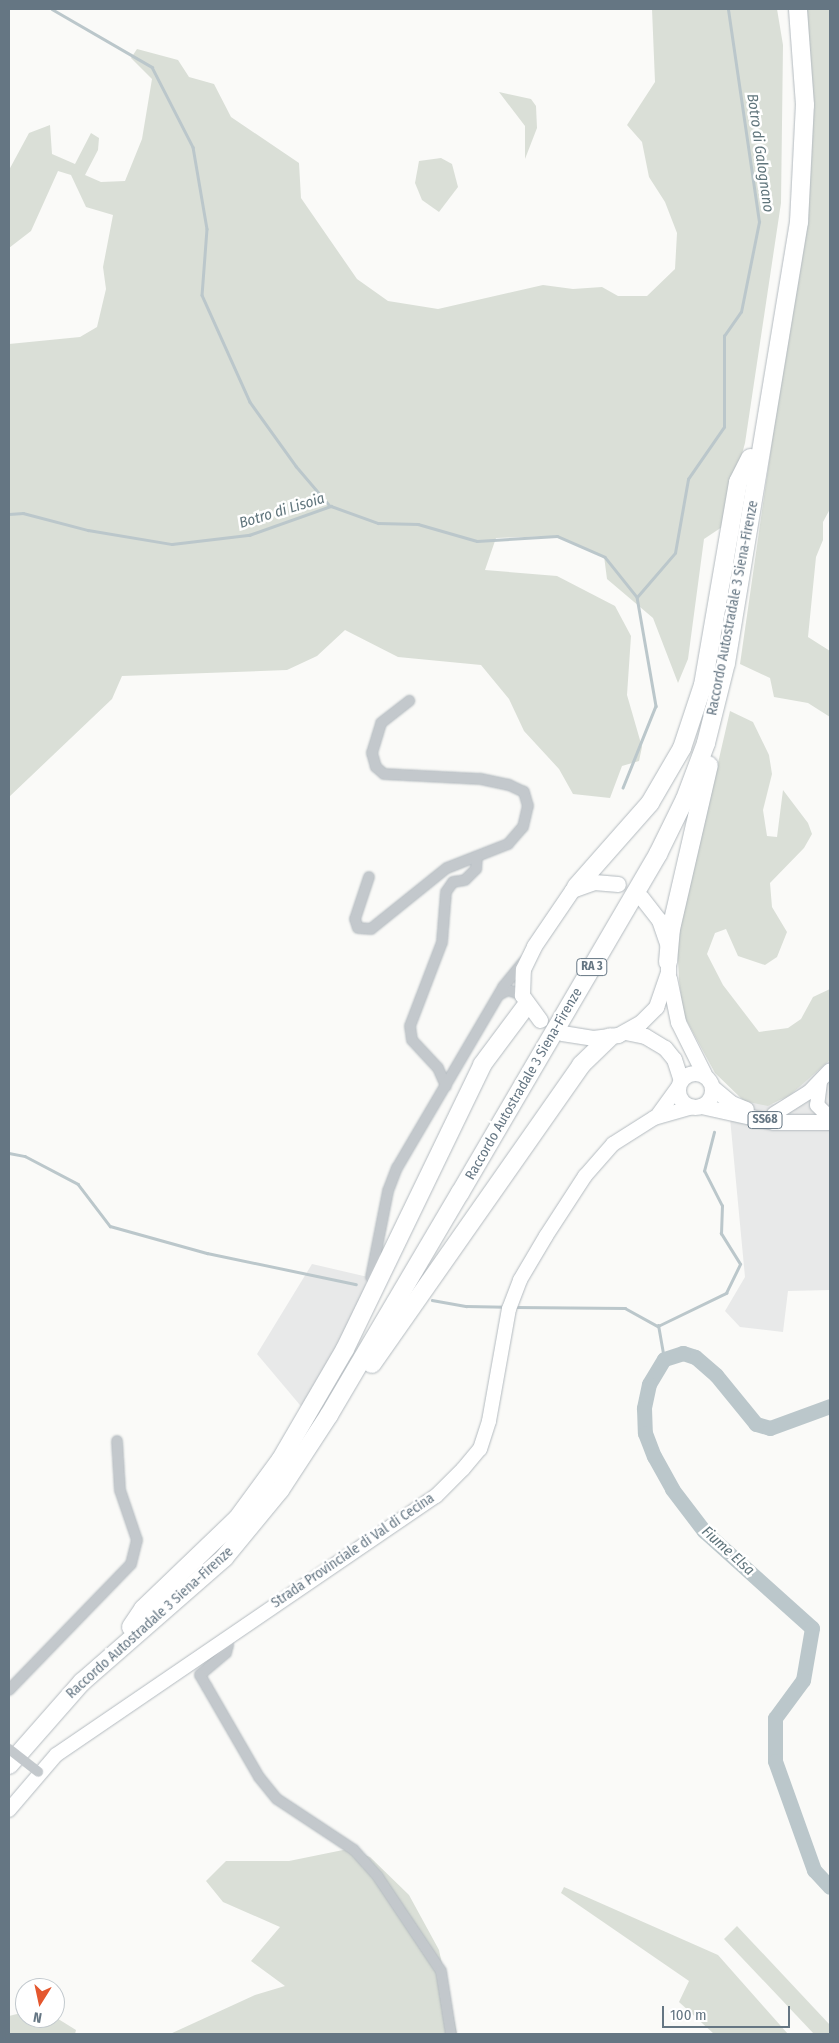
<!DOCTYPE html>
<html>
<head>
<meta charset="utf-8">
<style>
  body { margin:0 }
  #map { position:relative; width:839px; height:2043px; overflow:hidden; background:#fafaf8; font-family:"Fira Sans Condensed",sans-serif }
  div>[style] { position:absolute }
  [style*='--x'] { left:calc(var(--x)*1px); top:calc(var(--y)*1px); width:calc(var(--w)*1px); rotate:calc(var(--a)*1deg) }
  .built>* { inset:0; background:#e8e9e9 }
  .green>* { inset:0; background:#dadfd7 }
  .stream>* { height:2.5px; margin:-1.25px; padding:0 1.25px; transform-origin:1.25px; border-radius:1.25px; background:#bbc7cb }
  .river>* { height:15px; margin:-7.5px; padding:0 7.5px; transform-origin:7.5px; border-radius:7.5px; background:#bbc7cb }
  .roads { filter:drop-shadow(0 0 1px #b3babf) drop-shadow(0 0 1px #b3babf) }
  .street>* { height:10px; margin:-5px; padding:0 5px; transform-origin:5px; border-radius:5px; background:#c3c8cc }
  .secondary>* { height:14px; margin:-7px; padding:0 7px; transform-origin:7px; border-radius:7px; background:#fff }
  .primary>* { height:15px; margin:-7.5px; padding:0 7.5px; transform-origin:7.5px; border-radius:7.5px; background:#fff }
  .primary>.ring { margin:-7.5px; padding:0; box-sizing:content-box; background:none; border:15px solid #fff; border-radius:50% }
  .highway>* { height:18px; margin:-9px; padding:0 9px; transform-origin:9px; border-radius:9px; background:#fff }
  .street-bridge>* { height:10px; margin:-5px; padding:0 5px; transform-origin:5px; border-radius:5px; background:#c3c8cc }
  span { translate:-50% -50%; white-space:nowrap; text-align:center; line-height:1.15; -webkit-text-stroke:5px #fff; paint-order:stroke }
  .shield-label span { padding:1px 4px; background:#fff; border:1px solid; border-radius:4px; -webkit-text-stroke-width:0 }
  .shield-label { font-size:12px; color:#657683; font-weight:700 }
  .street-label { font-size:14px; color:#657683 }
  .water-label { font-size:15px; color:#60757c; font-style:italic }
  .frame { position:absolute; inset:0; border:10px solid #657683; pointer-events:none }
  .north { position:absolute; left:15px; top:1978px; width:50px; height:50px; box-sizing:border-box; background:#fff; border:1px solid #c1c8cd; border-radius:50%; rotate:190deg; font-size:14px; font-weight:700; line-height:20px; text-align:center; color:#657683 }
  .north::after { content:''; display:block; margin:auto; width:18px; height:22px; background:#e4572e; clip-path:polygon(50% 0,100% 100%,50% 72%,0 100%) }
  .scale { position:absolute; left:662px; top:2006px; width:128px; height:22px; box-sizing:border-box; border:2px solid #657683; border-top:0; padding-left:6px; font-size:15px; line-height:18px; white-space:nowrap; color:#657683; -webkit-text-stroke:4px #fff; paint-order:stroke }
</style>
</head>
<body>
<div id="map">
  <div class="built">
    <i style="clip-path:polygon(830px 1060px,830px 1290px,788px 1291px,783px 1332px,740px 1327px,725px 1311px,745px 1277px,730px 1118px,744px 1101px,773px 1104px,780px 1101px)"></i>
    <i style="clip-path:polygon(312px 1264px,368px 1277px,357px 1312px,305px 1411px,257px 1354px)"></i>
  </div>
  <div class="green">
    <i style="clip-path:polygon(652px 9px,777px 9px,783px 45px,781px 203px,745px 443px,722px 527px,704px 539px,688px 659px,678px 683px,653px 618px,607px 579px,604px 556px,557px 536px,496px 538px,485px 570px,557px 576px,615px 606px,631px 636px,627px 695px,642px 747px,639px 761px,622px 766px,610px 798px,573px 794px,559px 769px,524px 731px,509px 699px,481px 665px,398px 657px,345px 630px,317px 656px,287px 670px,122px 676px,112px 699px,9px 797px,9px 344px,80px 337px,97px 327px,106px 289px,103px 267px,113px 215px,86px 207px,71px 175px,58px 171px,31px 231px,9px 248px,9px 170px,29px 133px,50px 125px,52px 154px,75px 164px,91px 133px,99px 138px,98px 150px,85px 175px,101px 182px,125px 181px,142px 139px,152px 79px,131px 58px,137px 49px,178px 60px,189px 77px,214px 84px,231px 117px,299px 163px,301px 198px,357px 279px,388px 301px,438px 309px,543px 285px,573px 289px,602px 287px,618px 296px,647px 296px,675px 269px,677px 233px,665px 202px,649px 177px,642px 142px,627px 125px,655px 82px)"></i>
    <i style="clip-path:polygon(804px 9px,830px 9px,830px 509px,823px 522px,823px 540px,816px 557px,808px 637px,830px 651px,830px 717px,808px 703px,774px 697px,770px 678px,740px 664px,811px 169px,812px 128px)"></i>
    <i style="clip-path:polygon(499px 92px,531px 99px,536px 106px,537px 128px,525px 159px,525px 126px)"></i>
    <i style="clip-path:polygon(441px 158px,452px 164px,458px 187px,439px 212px,422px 200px,415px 183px,419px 161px)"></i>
    <i style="clip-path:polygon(730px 711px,753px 722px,769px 755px,772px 774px,763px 810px,767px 836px,777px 837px,783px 790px,808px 823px,812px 834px,804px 848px,770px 883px,772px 907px,787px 932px,777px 957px,765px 965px,738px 956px,726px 929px,715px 933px,707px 954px,723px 985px,759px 1032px,788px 1028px,801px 1019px,813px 997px,830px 989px,830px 1060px,790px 1095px,768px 1106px,744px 1101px,715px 1073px,683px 1014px,679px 980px,677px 941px)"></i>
    <i style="clip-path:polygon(348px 1849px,370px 1857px,409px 1895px,439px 1950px,457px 2034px,170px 2034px,255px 1995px,285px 1986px,251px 1961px,280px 1927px,223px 1902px,206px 1881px,226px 1861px,289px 1861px)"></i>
    <i style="clip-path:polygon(564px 1887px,718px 1955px,788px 2034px,714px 2034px,679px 2002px,689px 1981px,561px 1893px)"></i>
    <i style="clip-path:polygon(737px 1926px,830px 2025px,830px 2034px,814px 2034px,724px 1939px)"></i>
    <i style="clip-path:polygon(25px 2012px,25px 2018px,55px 2017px,76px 2030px,75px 2034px,9px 2034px,9px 2016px)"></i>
  </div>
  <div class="stream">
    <i style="--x:52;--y:9;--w:116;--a:30.1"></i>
    <i style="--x:152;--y:67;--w:90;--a:62.9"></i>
    <i style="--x:193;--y:147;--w:83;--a:80.3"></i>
    <i style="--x:207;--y:229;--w:66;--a:94.3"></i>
    <i style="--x:202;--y:295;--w:117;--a:65.8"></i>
    <i style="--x:250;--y:402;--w:79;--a:54.3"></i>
    <i style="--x:296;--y:466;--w:52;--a:49.6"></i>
    <i style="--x:9;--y:514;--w:14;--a:-4"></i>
    <i style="--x:23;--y:513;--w:67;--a:14.7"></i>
    <i style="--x:88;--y:530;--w:85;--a:9.5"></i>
    <i style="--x:172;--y:544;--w:78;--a:-6.7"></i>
    <i style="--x:249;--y:535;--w:87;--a:-19.5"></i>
    <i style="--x:331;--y:506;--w:50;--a:19.9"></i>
    <i style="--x:378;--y:523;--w:40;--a:1.4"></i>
    <i style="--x:418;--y:524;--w:61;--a:16.1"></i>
    <i style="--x:477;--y:541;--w:80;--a:-3.6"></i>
    <i style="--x:557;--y:536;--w:52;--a:23.6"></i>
    <i style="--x:605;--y:557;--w:51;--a:51.3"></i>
    <i style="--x:637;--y:597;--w:111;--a:80.1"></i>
    <i style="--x:656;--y:706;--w:88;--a:111.9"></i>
    <i style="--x:637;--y:597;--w:58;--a:-49.2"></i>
    <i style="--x:675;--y:553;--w:75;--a:-80"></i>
    <i style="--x:688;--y:479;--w:63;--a:-55.3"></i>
    <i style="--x:724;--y:427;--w:91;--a:-90"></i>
    <i style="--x:724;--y:336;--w:29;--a:-55"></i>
    <i style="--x:741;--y:312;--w:92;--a:-78.7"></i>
    <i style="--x:759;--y:222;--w:215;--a:-98.3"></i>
    <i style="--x:9;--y:1153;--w:16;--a:11"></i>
    <i style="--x:25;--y:1156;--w:60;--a:27.8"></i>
    <i style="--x:78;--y:1184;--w:53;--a:52.7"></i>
    <i style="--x:110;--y:1226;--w:101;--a:15.6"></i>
    <i style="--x:207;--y:1253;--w:152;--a:11.8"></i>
    <i style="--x:432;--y:1300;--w:35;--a:10"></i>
    <i style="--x:466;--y:1306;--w:39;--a:1"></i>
    <i style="--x:515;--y:1307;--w:110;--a:0.5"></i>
    <i style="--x:625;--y:1308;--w:38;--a:29"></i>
    <i style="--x:664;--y:1359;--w:34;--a:-100"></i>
    <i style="--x:658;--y:1326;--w:76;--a:-25.9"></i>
    <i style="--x:726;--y:1293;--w:32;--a:-64"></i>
    <i style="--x:740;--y:1264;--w:36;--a:-122"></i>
    <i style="--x:721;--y:1234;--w:28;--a:-88"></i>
    <i style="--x:722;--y:1206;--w:39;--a:-117"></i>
    <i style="--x:704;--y:1171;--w:40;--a:-75.6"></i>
  </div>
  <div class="river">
    <i style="--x:830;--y:1406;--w:64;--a:159.9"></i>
    <i style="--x:770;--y:1428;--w:15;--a:-164"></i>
    <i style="--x:756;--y:1424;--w:63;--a:-129.2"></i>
    <i style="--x:716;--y:1375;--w:28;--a:-139"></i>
    <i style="--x:695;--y:1357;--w:13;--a:-162"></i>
    <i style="--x:683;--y:1353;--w:20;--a:162"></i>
    <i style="--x:664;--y:1359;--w:29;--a:121"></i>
    <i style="--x:649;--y:1384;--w:25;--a:102"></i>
    <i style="--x:644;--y:1408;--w:25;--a:88"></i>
    <i style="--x:645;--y:1433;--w:25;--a:69"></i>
    <i style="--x:654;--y:1456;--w:38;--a:61"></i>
    <i style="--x:672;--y:1489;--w:53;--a:52.7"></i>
    <i style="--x:704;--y:1531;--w:145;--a:41.9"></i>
    <i style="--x:812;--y:1628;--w:53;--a:99.8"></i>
    <i style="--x:803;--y:1680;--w:47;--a:126.4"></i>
    <i style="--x:775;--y:1718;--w:43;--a:90"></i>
    <i style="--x:775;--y:1761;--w:116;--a:70.3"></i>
    <i style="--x:814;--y:1870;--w:23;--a:47"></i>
  </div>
  <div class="roads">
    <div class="street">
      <i style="--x:369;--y:877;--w:44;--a:108.4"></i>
      <i style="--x:355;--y:919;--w:9;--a:72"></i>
      <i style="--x:358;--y:928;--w:13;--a:4"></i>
      <i style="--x:371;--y:929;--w:97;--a:-38.8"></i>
      <i style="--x:447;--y:868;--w:66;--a:-21.5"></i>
      <i style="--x:508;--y:844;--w:23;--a:-49"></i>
      <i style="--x:523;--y:827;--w:22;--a:-77"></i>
      <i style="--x:528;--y:806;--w:15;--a:-106"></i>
      <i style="--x:524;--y:792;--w:17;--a:-155"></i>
      <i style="--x:509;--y:785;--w:30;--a:-168"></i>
      <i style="--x:480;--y:779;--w:96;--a:-177"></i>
      <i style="--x:384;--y:774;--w:11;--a:-139"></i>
      <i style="--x:376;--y:767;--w:15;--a:-106"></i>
      <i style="--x:372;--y:753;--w:31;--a:-73"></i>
      <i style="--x:381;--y:723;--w:36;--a:-38"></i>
      <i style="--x:499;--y:995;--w:10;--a:-29"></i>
      <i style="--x:508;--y:990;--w:15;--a:20"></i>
      <i style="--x:446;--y:1086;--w:20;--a:-114"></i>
      <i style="--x:438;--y:1068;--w:38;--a:-133"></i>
      <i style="--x:412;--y:1040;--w:14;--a:-98"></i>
      <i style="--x:410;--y:1026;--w:90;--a:-69.1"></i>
      <i style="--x:442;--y:942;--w:50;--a:-85.4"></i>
      <i style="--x:446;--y:892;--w:12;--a:-55"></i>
      <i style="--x:453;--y:882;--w:12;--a:-9"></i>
      <i style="--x:465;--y:880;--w:16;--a:-45"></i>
      <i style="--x:476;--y:869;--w:12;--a:-85"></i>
      <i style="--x:371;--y:1277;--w:88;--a:-78.8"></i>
      <i style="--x:388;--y:1191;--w:25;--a:-69"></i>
      <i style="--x:397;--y:1168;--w:210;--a:-59.6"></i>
      <i style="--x:503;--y:987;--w:35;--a:-51"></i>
      <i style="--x:223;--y:1639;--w:8;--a:50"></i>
      <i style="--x:228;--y:1645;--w:8;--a:104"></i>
      <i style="--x:226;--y:1653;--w:34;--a:140"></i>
      <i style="--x:200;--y:1675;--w:14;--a:60"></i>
      <i style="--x:207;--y:1687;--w:104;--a:60"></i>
      <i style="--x:259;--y:1777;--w:28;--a:51"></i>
      <i style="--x:277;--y:1799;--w:92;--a:33.5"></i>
      <i style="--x:354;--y:1850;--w:36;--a:48"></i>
      <i style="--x:378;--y:1877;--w:113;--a:56.2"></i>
      <i style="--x:441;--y:1971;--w:64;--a:81"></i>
      <i style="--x:9;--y:1690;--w:175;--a:-45.9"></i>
      <i style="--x:131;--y:1564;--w:25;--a:-76"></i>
      <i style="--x:137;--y:1540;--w:53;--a:-108.8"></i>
      <i style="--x:120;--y:1490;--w:49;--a:-93.5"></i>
    </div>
    <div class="secondary">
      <i style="--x:820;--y:1082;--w:23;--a:97"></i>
      <i style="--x:817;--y:1105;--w:18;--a:45"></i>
      <i style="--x:774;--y:1114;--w:41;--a:-32.2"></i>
      <i style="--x:809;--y:1092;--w:30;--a:-46"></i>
      <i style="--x:657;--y:1116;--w:36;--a:-54"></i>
      <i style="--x:9;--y:1810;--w:72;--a:-49.5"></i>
      <i style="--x:56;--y:1755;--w:460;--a:-34.3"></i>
      <i style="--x:436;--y:1496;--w:38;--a:-45"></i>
      <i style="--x:463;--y:1469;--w:26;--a:-50"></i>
      <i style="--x:480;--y:1449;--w:29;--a:-72"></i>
      <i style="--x:489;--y:1421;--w:114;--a:-79.9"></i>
      <i style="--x:509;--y:1309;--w:31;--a:-69"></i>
      <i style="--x:520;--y:1280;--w:51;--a:-59.4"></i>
      <i style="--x:546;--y:1236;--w:72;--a:-57"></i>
      <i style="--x:585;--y:1176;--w:43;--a:-48.8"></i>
      <i style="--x:613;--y:1144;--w:49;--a:-32.4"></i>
      <i style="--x:654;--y:1118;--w:41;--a:-15.8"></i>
    </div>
    <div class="primary">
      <i style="--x:669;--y:978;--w:45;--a:78.4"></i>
      <i style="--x:678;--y:1022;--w:58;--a:63.4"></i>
      <i style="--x:540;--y:1020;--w:31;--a:-126"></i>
      <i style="--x:522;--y:995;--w:26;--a:-88"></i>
      <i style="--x:523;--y:969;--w:25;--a:-64"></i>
      <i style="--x:534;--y:946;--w:68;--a:-55.8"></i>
      <i style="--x:572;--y:890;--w:23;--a:-20"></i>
      <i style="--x:594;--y:882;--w:24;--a:5"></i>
      <i style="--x:625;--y:1032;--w:20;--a:11"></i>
      <i style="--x:645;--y:1036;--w:23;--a:31"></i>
      <i style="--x:665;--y:1048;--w:14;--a:51"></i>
      <i style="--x:674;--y:1059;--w:22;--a:72"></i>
      <i style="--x:562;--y:1033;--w:31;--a:9"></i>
      <i style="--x:593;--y:1038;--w:25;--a:-7"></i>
      <i style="--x:618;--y:1035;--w:25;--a:-29"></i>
      <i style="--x:640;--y:1023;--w:23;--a:-45"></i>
      <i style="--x:656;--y:1007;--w:36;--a:-71"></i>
      <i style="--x:668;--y:973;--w:27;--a:-90"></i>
      <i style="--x:668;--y:946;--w:28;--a:-109"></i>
      <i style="--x:659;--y:920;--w:29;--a:-128"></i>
      <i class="ring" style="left:678px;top:1073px;width:19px;height:19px"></i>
      <i style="--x:712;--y:1087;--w:25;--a:40"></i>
      <i style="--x:731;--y:1103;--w:16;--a:22"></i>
      <i style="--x:701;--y:1106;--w:75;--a:12.4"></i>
      <i style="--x:774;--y:1122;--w:56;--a:0"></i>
    </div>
    <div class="highway">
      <i style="--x:576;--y:887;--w:112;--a:-48.6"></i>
      <i style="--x:650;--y:803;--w:64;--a:-59.8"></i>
      <i style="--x:682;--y:748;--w:66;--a:-71.6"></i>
      <i style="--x:703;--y:685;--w:206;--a:-80.2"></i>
      <i style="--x:738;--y:482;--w:27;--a:-63"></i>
      <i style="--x:668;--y:962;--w:33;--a:-85"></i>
      <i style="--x:671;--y:929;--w:168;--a:-77"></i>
      <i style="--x:372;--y:1364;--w:365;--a:-55"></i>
      <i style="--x:581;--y:1065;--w:40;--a:-44"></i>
      <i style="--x:131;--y:1627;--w:22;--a:-56"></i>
      <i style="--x:143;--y:1609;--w:130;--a:-43.8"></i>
      <i style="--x:237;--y:1519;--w:74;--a:-53.7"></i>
      <i style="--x:281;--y:1459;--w:127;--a:-59.8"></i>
      <i style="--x:345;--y:1349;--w:315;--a:-64.2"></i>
      <i style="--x:482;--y:1065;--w:74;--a:-53.3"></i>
      <i style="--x:9;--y:1765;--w:111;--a:-48.7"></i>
      <i style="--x:82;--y:1682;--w:189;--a:-41.1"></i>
      <i style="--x:224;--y:1558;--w:88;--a:-50.5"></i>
      <i style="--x:280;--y:1490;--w:90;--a:-56.8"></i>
      <i style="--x:329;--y:1415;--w:258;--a:-59.5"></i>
      <i style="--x:460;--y:1193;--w:393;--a:-59.7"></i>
      <i style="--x:658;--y:854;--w:61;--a:-63.9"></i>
      <i style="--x:685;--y:799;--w:60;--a:-69.4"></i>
      <i style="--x:706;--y:743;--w:82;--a:-76"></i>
      <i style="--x:726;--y:663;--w:447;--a:-80.6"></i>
      <i style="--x:799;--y:222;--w:117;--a:-87.1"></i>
      <i style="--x:805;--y:105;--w:96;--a:-94.2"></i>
    </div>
  </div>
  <div class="street-bridge">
    <i style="--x:9;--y:1749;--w:37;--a:38"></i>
  </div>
  <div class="shield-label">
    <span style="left:592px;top:967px">RA 3</span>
    <span style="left:765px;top:1120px">SS68</span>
  </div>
  <div class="street-label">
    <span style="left:733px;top:608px;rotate:-79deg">Raccordo Autostradale 3 Siena-Firenze</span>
    <span style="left:524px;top:1084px;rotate:-60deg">Raccordo Autostradale 3 Siena-Firenze</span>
    <span style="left:353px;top:1551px;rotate:-34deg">Strada Provinciale di Val di Cecina</span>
    <span style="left:150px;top:1623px;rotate:-42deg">Raccordo Autostradale 3 Siena-Firenze</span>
  </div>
  <div class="water-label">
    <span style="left:760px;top:153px;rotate:82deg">Botro di Galognano</span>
    <span style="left:282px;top:511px;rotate:-17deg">Botro di Lisoia</span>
    <span style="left:728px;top:1551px;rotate:42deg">Fiume Elsa</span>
  </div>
  <div class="frame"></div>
  <div class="north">N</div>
  <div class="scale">100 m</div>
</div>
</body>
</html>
